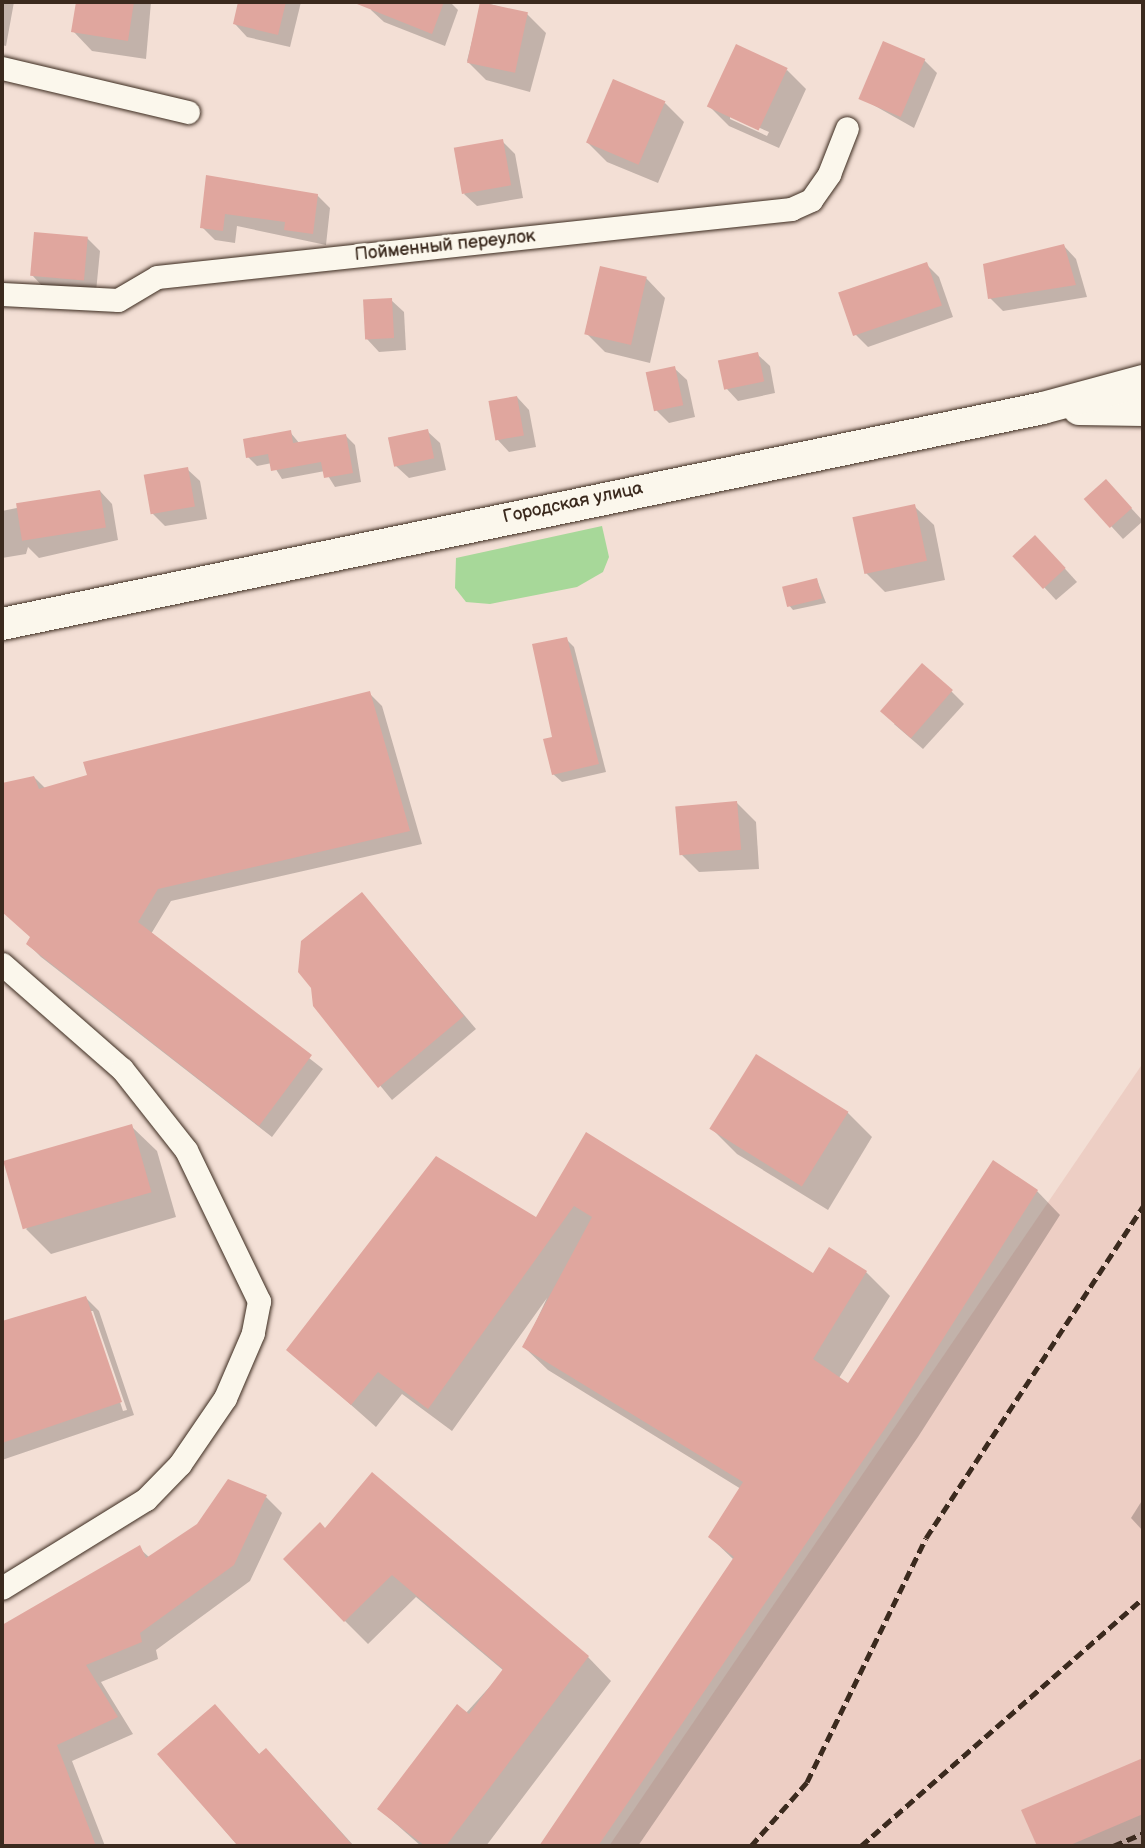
<!DOCTYPE html>
<html>
<head>
<meta charset="utf-8">
<style>
  body { margin:0 }
  #map { position:relative; width:1145px; height:1848px; overflow:hidden; background:#f3dfd5; font-family:"Balsamiq Sans",sans-serif }
  div>[style] { position:absolute }
  [style*='--x'] { left:calc(var(--x)*1px); top:calc(var(--y)*1px); width:calc(var(--w)*1px); rotate:calc(var(--a)*1deg) }
  .built>* { inset:0; background:#edcec4 }
  .green>* { inset:0; background:#a7d899 }
  .shadow>* { inset:0; background:#0003 }
  .building>* { inset:0; background:#e0a69e; transform-origin:0 0 }
  .roads { filter:drop-shadow(0 0 2px #3b2a1e) drop-shadow(0 0 2px #3b2a1e) }
  .minor>* { height:23px; margin:-11.5px; padding:0 11.5px; transform-origin:11.5px; border-radius:11.5px; background:#fbf7ec }
  .secondary>* { height:32px; margin:-16px; padding:0 16px; transform-origin:16px; border-radius:16px; background:#fbf7ec }
  .rail>* { height:5px; margin-top:-2.5px; transform-origin:0; background:repeating-linear-gradient(90deg,#3b2a1e 0 10px,transparent 0 15px) }
  span { translate:-50% -50%; white-space:nowrap; text-align:center; line-height:1.15; -webkit-text-stroke:6px #fbf7ec; paint-order:stroke }
  .street-label { font-size:18px; color:#3b2a1e }
  .frame { position:absolute; inset:0; border:4px solid #3b2a1e; pointer-events:none }
</style>
</head>
<body>
<div id="map">
  <div class="built">
    <i style="clip-path:polygon(1143px 1063px,1143px 1846px,609px 1846px)"></i>
  </div>
  <div class="green">
    <i style="clip-path:polygon(602px 526px,609px 557px,603px 572px,577px 587px,490px 604px,466px 602px,455px 588px,456px 558px)"></i>
  </div>
  <div class="shadow">
    <i style="clip-path:polygon(2px 2px,14px 2px,6px 46px,2px 45px)"></i>
    <i style="clip-path:polygon(77px 2px,151px 2px,146px 59px,92px 51px,73px 31px)"></i>
    <i style="clip-path:polygon(240px 2px,301px 2px,290px 47px,247px 37px,235px 24px)"></i>
    <i style="clip-path:polygon(374px 2px,450px 2px,458px 10px,445px 46px,384px 22px,371px 10px)"></i>
    <i style="clip-path:polygon(482px 2px,527px 14px,546px 33px,530px 92px,486px 80px,467px 61px)"></i>
    <i style="clip-path:polygon(924px 60px,937px 73px,914px 128px,861px 98px)"></i>
    <i style="clip-path:polygon(evenodd,787px 70px,806px 89px,779px 148px,729px 126px,710px 107px,787px 70px,730px 115px,769px 132px,767px 136px,730px 119px,730px 115px)"></i>
    <i style="clip-path:polygon(665px 103px,684px 122px,658px 183px,607px 162px,588px 143px)"></i>
    <i style="clip-path:polygon(502px 141px,515px 154px,523px 198px,477px 206px,464px 194px)"></i>
    <i style="clip-path:polygon(208px 177px,317px 195px,330px 208px,326px 245px,237px 226px,235px 243px,215px 240px,202px 227px)"></i>
    <i style="clip-path:polygon(87px 238px,100px 251px,96px 292px,44px 288px,32px 275px)"></i>
    <i style="clip-path:polygon(1064px 246px,1076px 259px,1087px 297px,1003px 311px,990px 298px)"></i>
    <i style="clip-path:polygon(926px 264px,939px 277px,953px 317px,868px 347px,855px 334px,840px 294px)"></i>
    <i style="clip-path:polygon(646px 278px,665px 298px,650px 363px,605px 352px,586px 333px)"></i>
    <i style="clip-path:polygon(391px 300px,404px 312px,406px 350px,379px 352px,367px 339px)"></i>
    <i style="clip-path:polygon(757px 354px,770px 366px,775px 393px,738px 401px,726px 388px)"></i>
    <i style="clip-path:polygon(674px 368px,687px 380px,695px 417px,669px 423px,656px 410px)"></i>
    <i style="clip-path:polygon(517px 397px,529px 410px,536px 447px,509px 452px,497px 439px)"></i>
    <i style="clip-path:polygon(427px 431px,440px 443px,446px 470px,409px 478px,396px 466px)"></i>
    <i style="clip-path:polygon(290px 432px,300px 444px,346px 436px,355px 445px,361px 482px,335px 487px,325px 471px,282px 479px,272px 463px,257px 466px,248px 457px)"></i>
    <i style="clip-path:polygon(187px 469px,200px 481px,207px 519px,165px 526px,152px 513px)"></i>
    <i style="clip-path:polygon(100px 491px,112px 504px,118px 540px,39px 558px,28px 547px,26px 554px,2px 558px,2px 511px)"></i>
    <i style="clip-path:polygon(1118px 494px,1143px 521px,1123px 539px,1111px 526px)"></i>
    <i style="clip-path:polygon(914px 506px,934px 525px,945px 580px,885px 592px,866px 573px)"></i>
    <i style="clip-path:polygon(1048px 550px,1077px 582px,1056px 600px,1015px 556px)"></i>
    <i style="clip-path:polygon(817px 580px,826px 603px,793px 610px,788px 604px)"></i>
    <i style="clip-path:polygon(566px 639px,574px 647px,606px 772px,562px 782px,553px 774px,554px 738px)"></i>
    <i style="clip-path:polygon(951px 691px,964px 704px,923px 749px,894px 724px)"></i>
    <i style="clip-path:polygon(369px 693px,382px 706px,422px 844px,171px 901px,151px 934px,323px 1069px,272px 1137px,41px 957px,28px 944px,32px 938px,2px 909px,2px 785px,34px 777px,46px 789px)"></i>
    <i style="clip-path:polygon(737px 803px,756px 822px,759px 869px,699px 872px,680px 853px)"></i>
    <i style="clip-path:polygon(362px 894px,476px 1029px,392px 1100px,315px 1006px)"></i>
    <i style="clip-path:polygon(847px 1112px,872px 1137px,828px 1210px,737px 1154px,712px 1129px)"></i>
    <i style="clip-path:polygon(131px 1126px,157px 1151px,176px 1217px,51px 1254px,26px 1229px)"></i>
    <i style="clip-path:polygon(587px 1134px,814px 1275px,866px 1272px,890px 1296px,839px 1378px,849px 1385px,1037px 1191px,1060px 1215px,918px 1437px,638px 1846px,541px 1846px,734px 1560px,710px 1537px,741px 1489px,548px 1370px,524px 1347px,547px 1298px,452px 1431px,402px 1394px,376px 1427px,289px 1350px,436px 1158px,537px 1219px)"></i>
    <i style="clip-path:polygon(evenodd,86px 1298px,99px 1311px,134px 1415px,2px 1460px,2px 1325px,86px 1298px,90px 1311px,93px 1311px,127px 1410px,123px 1411px,90px 1311px)"></i>
    <i style="clip-path:polygon(266px 1497px,282px 1513px,250px 1581px,156px 1650px,158px 1659px,101px 1682px,133px 1734px,72px 1761px,105px 1846px,2px 1846px,2px 1626px,139px 1548px,150px 1558px)"></i>
    <i style="clip-path:polygon(1143px 1499px,1143px 1531px,1131px 1518px)"></i>
    <i style="clip-path:polygon(325px 1530px,588px 1657px,611px 1681px,486px 1846px,421px 1846px,379px 1809px,504px 1671px,416px 1597px,368px 1644px,345px 1621px)"></i>
    <i style="clip-path:polygon(215px 1706px,260px 1755px,266px 1750px,289px 1774px,354px 1846px,238px 1846px,160px 1754px)"></i>
    <i style="clip-path:polygon(1143px 1760px,1143px 1846px,1039px 1846px,1024px 1811px)"></i>
  </div>
  <div class="building">
    <i style="clip-path:polygon(76px 2px,134px 2px,128px 41px,71px 32px)"></i>
    <i style="clip-path:polygon(238px 2px,286px 2px,278px 35px,233px 24px)"></i>
    <i style="clip-path:polygon(352px 2px,444px 2px,432px 34px)"></i>
    <i style="left:480px;top:2px;width:49px;height:62px;rotate:12deg"></i>
    <i style="left:883px;top:41px;width:46px;height:63px;rotate:23deg"></i>
    <i style="left:736px;top:44px;width:57px;height:69px;rotate:25deg"></i>
    <i style="left:613px;top:79px;width:57px;height:69px;rotate:23deg"></i>
    <i style="left:503px;top:139px;width:47px;height:50px;rotate:80deg"></i>
    <i style="clip-path:polygon(206px 175px,318px 194px,313px 234px,284px 230px,285px 222px,225px 214px,223px 231px,200px 228px)"></i>
    <i style="left:34px;top:232px;width:54px;height:44px;rotate:5deg"></i>
    <i style="clip-path:polygon(1064px 244px,1076px 285px,988px 299px,983px 264px)"></i>
    <i style="left:927px;top:262px;width:46px;height:94px;rotate:71deg"></i>
    <i style="left:600px;top:266px;width:48px;height:70px;rotate:13deg"></i>
    <i style="left:392px;top:298px;width:40px;height:29px;rotate:87deg"></i>
    <i style="left:758px;top:352px;width:30px;height:41px;rotate:78deg"></i>
    <i style="left:675px;top:366px;width:40px;height:30px;rotate:78deg"></i>
    <i style="left:517px;top:396px;width:40px;height:29px;rotate:80deg"></i>
    <i style="left:428px;top:429px;width:30px;height:41px;rotate:78deg"></i>
    <i style="clip-path:polygon(291px 430px,293px 443px,346px 434px,353px 473px,324px 478px,321px 462px,271px 471px,268px 454px,246px 458px,243px 439px)"></i>
    <i style="left:188px;top:467px;width:40px;height:45px;rotate:80deg"></i>
    <i style="left:1106px;top:479px;width:39px;height:30px;rotate:48deg"></i>
    <i style="left:100px;top:490px;width:38px;height:85px;rotate:81deg"></i>
    <i style="left:915px;top:504px;width:58px;height:64px;rotate:78deg"></i>
    <i style="left:1035px;top:535px;width:45px;height:31px;rotate:47deg"></i>
    <i style="left:817px;top:578px;width:21px;height:36px;rotate:76deg"></i>
    <i style="clip-path:polygon(567px 637px,599px 764px,552px 775px,543px 739px,552px 737px,532px 644px)"></i>
    <i style="left:922px;top:663px;width:41px;height:64px;rotate:41deg"></i>
    <i style="clip-path:polygon(370px 691px,410px 831px,158px 889px,138px 922px,312px 1055px,259px 1126px,26px 944px,30px 937px,2px 912px,2px 783px,34px 776px,39px 789px,87px 775px,83px 762px)"></i>
    <i style="left:737px;top:801px;width:49px;height:62px;rotate:85deg"></i>
    <i style="clip-path:polygon(362px 892px,464px 1016px,378px 1088px,313px 1006px,311px 988px,298px 972px,301px 941px)"></i>
    <i style="left:756px;top:1054px;width:109px;height:88px;rotate:32deg"></i>
    <i style="left:132px;top:1124px;width:71px;height:134px;rotate:74deg"></i>
    <i style="clip-path:polygon(586px 1132px,813px 1273px,829px 1247px,867px 1271px,813px 1359px,848px 1383px,993px 1160px,1038px 1190px,895px 1414px,598px 1846px,539px 1846px,734px 1557px,708px 1537px,743px 1482px,522px 1347px,592px 1217px,574px 1206px,428px 1409px,378px 1372px,351px 1405px,286px 1350px,436px 1156px,536px 1217px)"></i>
    <i style="clip-path:polygon(86px 1296px,122px 1402px,2px 1443px,2px 1321px)"></i>
    <i style="clip-path:polygon(372px 1472px,589px 1656px,446px 1846px,425px 1846px,377px 1809px,457px 1704px,469px 1714px,503px 1669px,392px 1575px,344px 1622px,283px 1559px,320px 1522px,325px 1528px)"></i>
    <i style="clip-path:polygon(228px 1479px,267px 1495px,234px 1565px,140px 1633px,142px 1642px,86px 1665px,118px 1717px,57px 1745px,96px 1846px,2px 1846px,2px 1625px,140px 1545px,146px 1558px,197px 1524px)"></i>
    <i style="clip-path:polygon(215px 1704px,259px 1754px,266px 1748px,353px 1846px,238px 1846px,157px 1754px)"></i>
    <i style="clip-path:polygon(1143px 1758px,1143px 1814px,1068px 1846px,1037px 1846px,1021px 1810px)"></i>
  </div>
  <div class="roads">
    <div class="minor">
      <i style="--x:2;--y:68;--w:191;--a:13.3"></i>
      <i style="--x:2;--y:294;--w:116;--a:3"></i>
      <i style="--x:118;--y:300;--w:45;--a:-30.5"></i>
      <i style="--x:157;--y:277;--w:638;--a:-6.12"></i>
      <i style="--x:791;--y:209;--w:22;--a:-24"></i>
      <i style="--x:811;--y:200;--w:32;--a:-55"></i>
      <i style="--x:829;--y:174;--w:49;--a:-68.6"></i>
      <i style="--x:2;--y:964;--w:159;--a:41.2"></i>
      <i style="--x:122;--y:1069;--w:103;--a:51.7"></i>
      <i style="--x:186;--y:1150;--w:168;--a:64.2"></i>
      <i style="--x:259;--y:1301;--w:33;--a:101"></i>
      <i style="--x:253;--y:1333;--w:71;--a:113.3"></i>
      <i style="--x:225;--y:1398;--w:80;--a:124.3"></i>
      <i style="--x:180;--y:1464;--w:49;--a:134.2"></i>
      <i style="--x:146;--y:1499;--w:169;--a:148.3"></i>
    </div>
    <div class="secondary">
      <i style="--x:1079;--y:409;--w:64;--a:0.9"></i>
      <i style="--x:2;--y:624;--w:1063;--a:-11.72"></i>
      <i style="--x:1043;--y:408;--w:104;--a:-15.1"></i>
    </div>
  </div>
  <div class="rail">
    <i style="--x:751;--y:1846;--w:85;--a:-48.8"></i>
    <i style="--x:807;--y:1782;--w:271;--a:-64"></i>
    <i style="--x:926;--y:1538;--w:397;--a:-56.8"></i>
    <i style="--x:861;--y:1846;--w:376;--a:-41.3"></i>
    <i style="--x:1113;--y:1846;--w:33;--a:-23"></i>
  </div>
  <div class="street-label">
    <span style="left:445px;top:246px;rotate:-6deg">Пойменный переулок</span>
    <span style="left:573px;top:503px;rotate:-12deg">Городская улица</span>
  </div>
  <div class="frame"></div>
</div>
</body>
</html>
